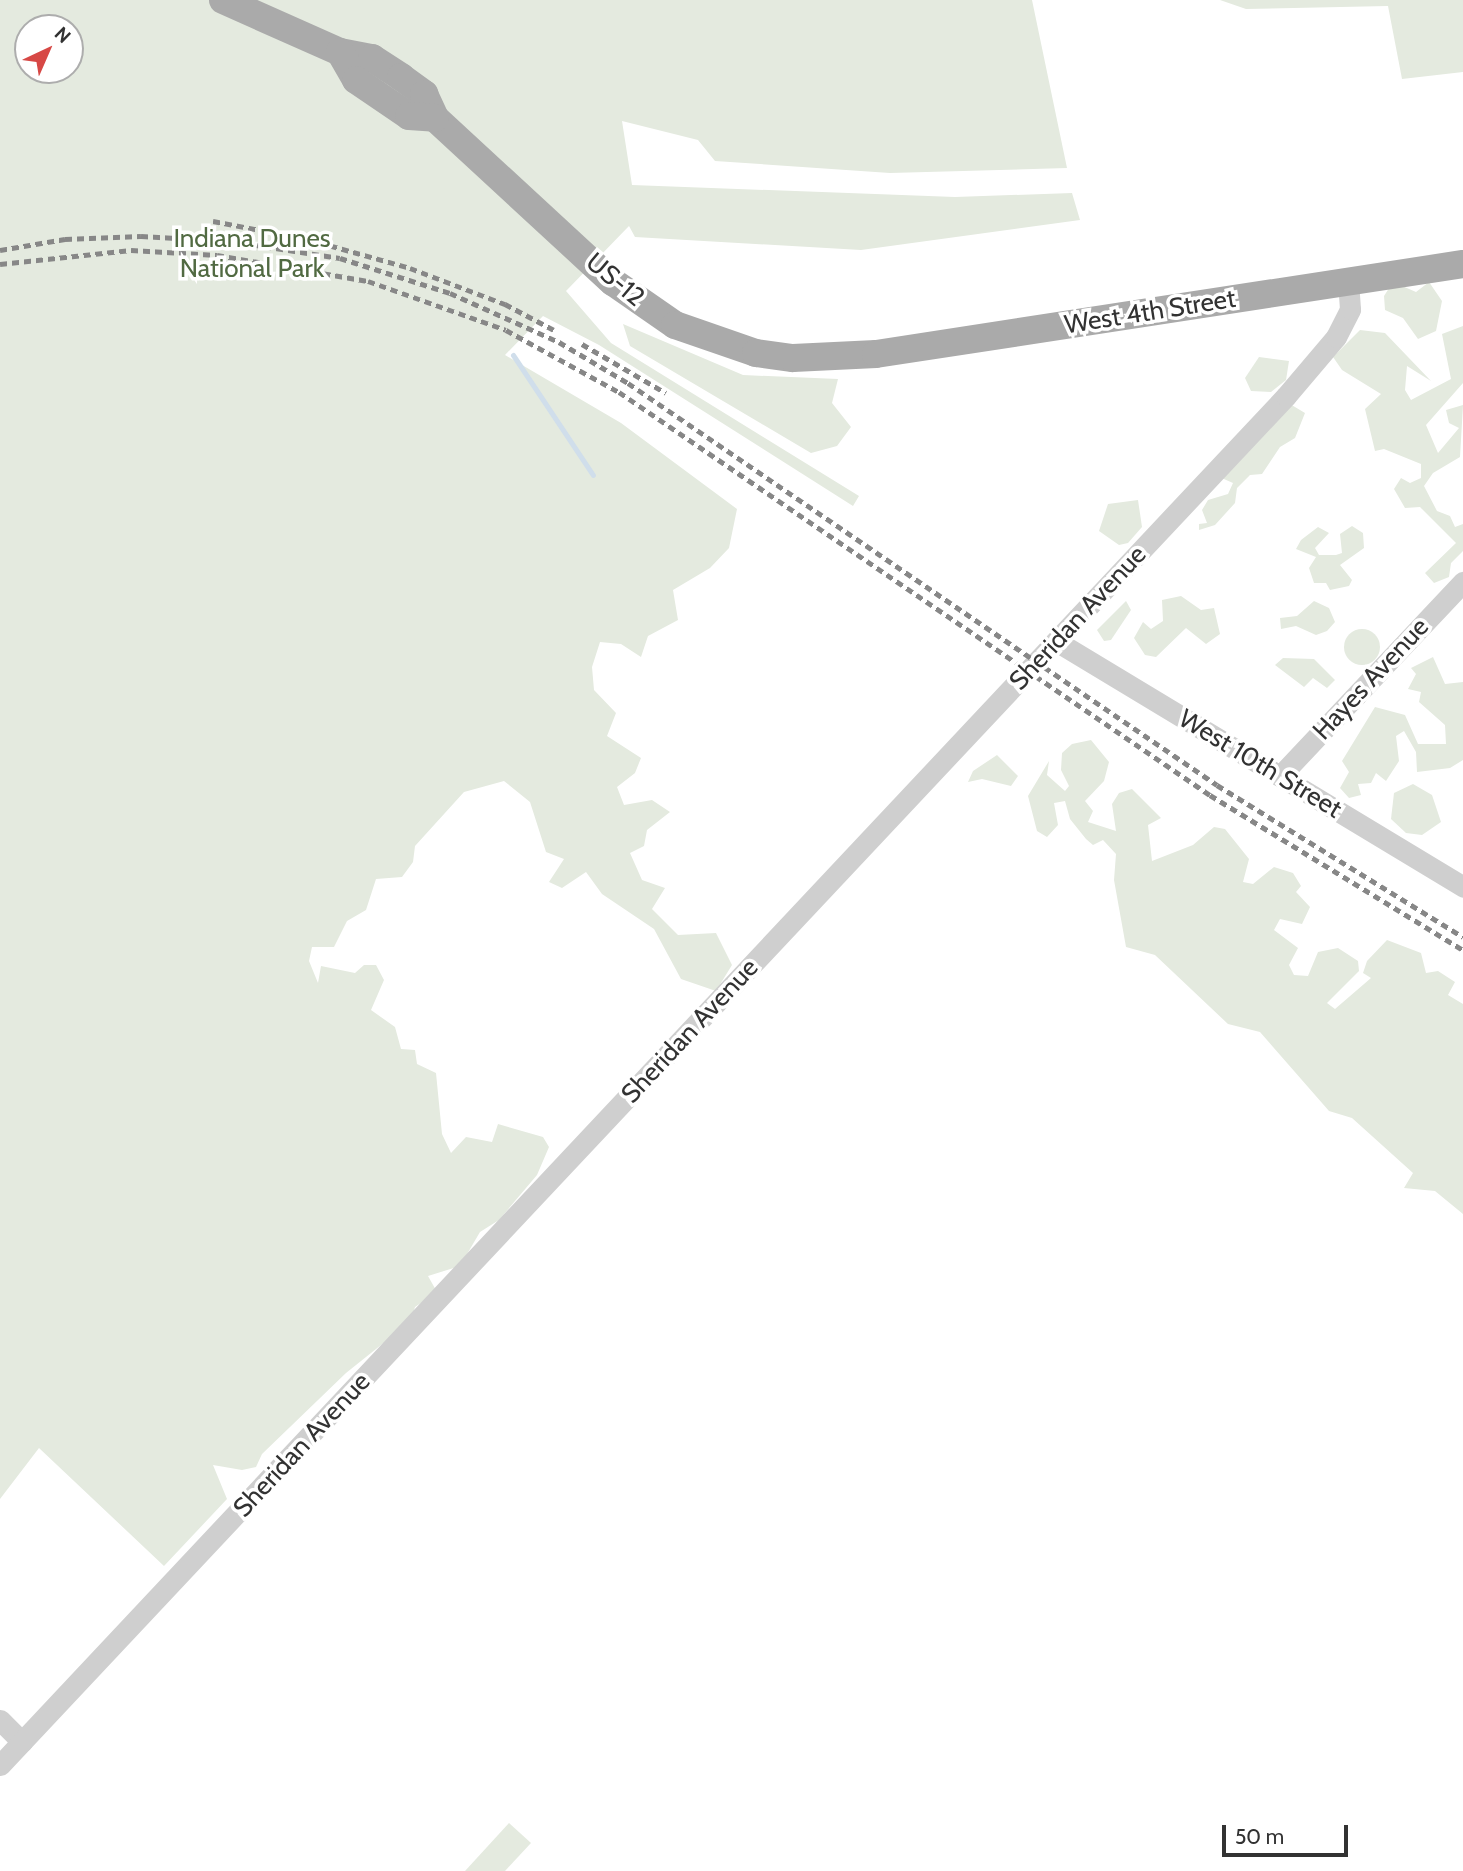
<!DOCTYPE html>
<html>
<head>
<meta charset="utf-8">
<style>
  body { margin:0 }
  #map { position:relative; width:1463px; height:1871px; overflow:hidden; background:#fff; font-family:Cabin,sans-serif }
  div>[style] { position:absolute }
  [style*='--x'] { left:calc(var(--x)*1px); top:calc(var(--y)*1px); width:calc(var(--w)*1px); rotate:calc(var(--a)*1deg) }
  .green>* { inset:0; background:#e4eadf }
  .round { border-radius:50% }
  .stream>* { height:5px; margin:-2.5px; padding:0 2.5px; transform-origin:2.5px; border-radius:2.5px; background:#d0deeb }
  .minor>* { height:21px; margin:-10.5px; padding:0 10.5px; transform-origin:10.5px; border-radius:10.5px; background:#cfcfcf }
  .major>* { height:28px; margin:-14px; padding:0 14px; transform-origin:14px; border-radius:14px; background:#aaa }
  .rail>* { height:5px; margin-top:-2.5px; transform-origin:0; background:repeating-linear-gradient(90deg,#878787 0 7px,transparent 0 12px) }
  span { translate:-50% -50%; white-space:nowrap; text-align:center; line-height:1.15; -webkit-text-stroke:7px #fff; paint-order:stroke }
  .park-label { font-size:26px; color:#516a42 }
  .street-label { font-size:26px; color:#323232 }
  .north { position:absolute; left:14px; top:14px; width:70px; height:70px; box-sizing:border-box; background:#fff; border:2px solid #adadad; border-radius:50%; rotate:44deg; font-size:19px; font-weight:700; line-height:28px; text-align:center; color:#323232 }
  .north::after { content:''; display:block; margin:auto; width:24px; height:32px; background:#d74845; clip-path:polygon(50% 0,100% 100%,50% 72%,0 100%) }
  .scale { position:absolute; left:1222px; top:1825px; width:126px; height:32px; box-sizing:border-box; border:4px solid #323232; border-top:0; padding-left:9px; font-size:21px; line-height:24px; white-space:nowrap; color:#323232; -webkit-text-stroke:5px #fff; paint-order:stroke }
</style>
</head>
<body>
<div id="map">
  <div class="green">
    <i style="clip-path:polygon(evenodd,0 0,1032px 0,1067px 168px,890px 173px,715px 161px,698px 140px,622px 121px,632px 185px,955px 197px,1072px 193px,1080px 220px,861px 250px,635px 237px,629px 226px,566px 291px,611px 343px,859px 496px,853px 506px,599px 345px,543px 316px,505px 355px,621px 423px,737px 509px,729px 548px,710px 568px,673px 590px,678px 620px,648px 636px,641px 657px,621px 644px,600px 642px,592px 667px,594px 690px,616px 713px,607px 736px,641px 758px,635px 773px,617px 787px,624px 805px,652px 800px,670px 812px,647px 830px,644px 846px,630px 853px,642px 880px,665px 888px,652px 909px,678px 935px,716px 933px,732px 965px,716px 991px,681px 979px,654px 929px,602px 894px,586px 872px,562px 888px,549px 882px,564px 859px,546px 852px,530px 802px,504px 781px,464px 792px,415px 846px,413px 862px,402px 877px,376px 879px,366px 910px,347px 921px,334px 947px,312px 947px,309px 961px,318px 983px,321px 966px,355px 973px,364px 965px,376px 965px,384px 980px,371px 1010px,395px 1027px,401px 1049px,415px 1050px,417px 1064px,436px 1073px,442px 1134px,451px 1153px,466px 1137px,492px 1142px,498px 1124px,543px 1137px,549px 1147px,537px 1175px,499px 1220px,480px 1232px,460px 1266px,428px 1276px,437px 1292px,415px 1307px,411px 1321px,346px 1373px,262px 1454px,256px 1467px,242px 1470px,213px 1465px,227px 1499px,164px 1566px,39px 1448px,0 1499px,0 0,28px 28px,70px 28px,70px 70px,28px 70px,28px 28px)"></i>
    <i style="clip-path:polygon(1220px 0,1463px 0,1463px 72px,1402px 79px,1388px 6px,1246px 9px)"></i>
    <i style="clip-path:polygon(1393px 282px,1416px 292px,1429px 282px,1442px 301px,1436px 331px,1418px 339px,1403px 318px,1385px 310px,1384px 296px)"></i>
    <i style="clip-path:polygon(623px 324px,743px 375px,838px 379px,832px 403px,851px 427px,837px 446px,811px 453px,630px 346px)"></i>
    <i style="clip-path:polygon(1463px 326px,1463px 383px,1426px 425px,1438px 453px,1459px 428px,1449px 423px,1446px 410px,1463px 405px,1460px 457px,1433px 473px,1424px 486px,1437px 511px,1450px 516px,1455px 527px,1463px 524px,1463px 551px,1451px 563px,1449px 577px,1434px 583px,1425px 573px,1456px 543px,1420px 507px,1405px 508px,1394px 489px,1401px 478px,1410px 483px,1421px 478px,1421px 464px,1384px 449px,1375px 451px,1365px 409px,1381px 394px,1342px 370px,1333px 357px,1360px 330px,1385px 333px,1431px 381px,1407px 366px,1405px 390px,1411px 400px,1451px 379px,1442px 334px)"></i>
    <i style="clip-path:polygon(1259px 357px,1289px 361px,1286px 380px,1271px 392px,1251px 391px,1245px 378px)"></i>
    <i style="clip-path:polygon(1285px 401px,1305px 413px,1295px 438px,1280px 447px,1262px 474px,1250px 475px,1237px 488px,1235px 503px,1215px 525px,1199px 530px,1199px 524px,1207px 523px,1202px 510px,1208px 500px,1228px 494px,1233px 483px,1217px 476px)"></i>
    <i style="clip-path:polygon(1138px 500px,1142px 527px,1128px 543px,1119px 545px,1099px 531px,1108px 504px)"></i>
    <i style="clip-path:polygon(1352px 526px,1363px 533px,1364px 548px,1340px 565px,1352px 580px,1349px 586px,1330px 590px,1326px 583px,1314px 583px,1309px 568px,1316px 557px,1296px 549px,1301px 540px,1318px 527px,1329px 533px,1315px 548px,1319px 555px,1336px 555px,1342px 553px,1340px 534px)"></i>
    <i style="clip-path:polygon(1181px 596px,1201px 610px,1214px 608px,1220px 634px,1206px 644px,1186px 628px,1156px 657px,1145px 655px,1134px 638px,1143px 622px,1151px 629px,1163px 621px,1162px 600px)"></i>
    <i style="clip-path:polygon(1126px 601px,1131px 610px,1111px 640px,1104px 641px,1097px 630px)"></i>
    <i style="clip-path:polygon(1314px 601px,1329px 608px,1335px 622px,1327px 631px,1316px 635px,1296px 626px,1281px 629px,1280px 618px,1297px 616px)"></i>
    <i class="round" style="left:1344px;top:629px;width:36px;height:36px"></i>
    <i style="clip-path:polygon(1433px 657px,1445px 684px,1463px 682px,1463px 760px,1450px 768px,1417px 772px,1416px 752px,1404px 731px,1396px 736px,1399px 761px,1386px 781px,1376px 773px,1371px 783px,1358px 784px,1361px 795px,1349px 798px,1340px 788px,1349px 772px,1342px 761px,1375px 707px,1405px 715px,1418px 744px,1446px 744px,1445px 725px,1419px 702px,1421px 692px,1408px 689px,1416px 674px,1411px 668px)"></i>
    <i style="clip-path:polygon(1283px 658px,1314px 659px,1335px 680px,1327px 688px,1313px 678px,1304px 687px,1275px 665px)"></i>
    <i style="clip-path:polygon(1091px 740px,1109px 762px,1104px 781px,1085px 801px,1093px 811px,1088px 822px,1116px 831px,1112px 804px,1119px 793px,1132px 789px,1161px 818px,1148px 825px,1152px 861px,1193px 845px,1214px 827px,1225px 829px,1249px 859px,1243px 882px,1253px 884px,1274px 867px,1293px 873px,1301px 886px,1296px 892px,1310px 907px,1302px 924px,1280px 919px,1274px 930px,1298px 948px,1289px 965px,1294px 975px,1308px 976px,1318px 952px,1338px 948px,1358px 961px,1359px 971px,1327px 1003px,1335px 1009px,1371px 978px,1363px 973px,1367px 961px,1387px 940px,1421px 953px,1426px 973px,1438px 971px,1455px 982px,1448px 995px,1463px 1004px,1463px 1214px,1435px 1191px,1404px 1188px,1413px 1173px,1352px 1118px,1329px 1111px,1260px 1032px,1228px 1024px,1155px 955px,1126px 947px,1114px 880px,1116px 854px,1103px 840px,1093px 845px,1086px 839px,1070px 819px,1065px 801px,1054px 803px,1058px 825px,1047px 837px,1037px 831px,1028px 796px,1049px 761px,1047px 775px,1065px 791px,1069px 786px,1061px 770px,1062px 753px,1072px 744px)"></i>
    <i style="clip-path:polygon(997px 755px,1018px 776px,1011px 786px,982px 779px,968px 782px,973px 771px)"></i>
    <i style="clip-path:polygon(1413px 784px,1432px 795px,1441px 822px,1422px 835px,1406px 833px,1391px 819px,1394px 793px)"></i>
    <i style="clip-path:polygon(509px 1823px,531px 1843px,505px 1871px,465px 1871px)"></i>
  </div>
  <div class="stream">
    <i style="--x:513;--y:355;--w:144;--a:56.3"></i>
  </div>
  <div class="minor">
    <i style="--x:1056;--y:641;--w:476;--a:31.1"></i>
    <i style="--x:1280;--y:776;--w:267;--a:-46.7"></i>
    <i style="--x:0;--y:1720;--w:31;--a:45"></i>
    <i style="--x:0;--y:1765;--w:1878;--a:-46.79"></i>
    <i style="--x:1286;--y:396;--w:77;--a:-49.7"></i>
    <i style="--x:1336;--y:337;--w:31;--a:-63"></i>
    <i style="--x:1350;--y:309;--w:27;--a:-94"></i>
  </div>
  <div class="major">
    <i style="--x:223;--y:0;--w:128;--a:24"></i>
    <i style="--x:340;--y:52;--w:33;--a:11"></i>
    <i style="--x:372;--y:58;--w:35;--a:33"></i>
    <i style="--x:401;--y:77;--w:29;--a:36"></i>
    <i style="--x:424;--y:94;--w:26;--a:65"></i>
    <i style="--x:435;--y:118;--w:242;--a:42.7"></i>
    <i style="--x:613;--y:282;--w:75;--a:34.7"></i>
    <i style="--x:675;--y:325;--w:86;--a:19.1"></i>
    <i style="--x:756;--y:353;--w:37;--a:8"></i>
    <i style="--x:793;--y:358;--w:83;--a:-2.8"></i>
    <i style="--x:876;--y:354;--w:594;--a:-8.72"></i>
    <i style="--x:340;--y:52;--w:32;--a:60"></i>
    <i style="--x:356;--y:80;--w:64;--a:34.2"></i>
    <i style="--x:409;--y:116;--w:26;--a:4"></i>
  </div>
  <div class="rail">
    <i style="--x:213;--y:221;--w:96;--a:10.8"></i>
    <i style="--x:307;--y:239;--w:107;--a:15.7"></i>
    <i style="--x:410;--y:268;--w:102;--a:20.8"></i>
    <i style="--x:505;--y:304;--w:55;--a:28"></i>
    <i style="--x:0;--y:250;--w:66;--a:-9.6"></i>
    <i style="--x:65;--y:239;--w:76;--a:-2.3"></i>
    <i style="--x:141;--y:236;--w:88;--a:3.3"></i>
    <i style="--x:229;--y:241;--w:112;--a:8.7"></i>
    <i style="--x:340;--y:258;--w:115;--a:17.7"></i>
    <i style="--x:450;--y:293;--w:120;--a:24.2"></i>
    <i style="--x:559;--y:342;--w:80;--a:30.7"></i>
    <i style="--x:628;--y:383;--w:713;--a:34.31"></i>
    <i style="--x:1217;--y:785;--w:289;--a:31.7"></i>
    <i style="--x:0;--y:264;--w:132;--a:-6.1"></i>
    <i style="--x:131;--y:250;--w:86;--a:3.3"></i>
    <i style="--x:217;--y:255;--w:153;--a:9.8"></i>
    <i style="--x:368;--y:281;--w:146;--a:19.5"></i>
    <i style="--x:506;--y:330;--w:129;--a:28.8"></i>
    <i style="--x:619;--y:392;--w:715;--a:34.29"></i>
    <i style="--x:1210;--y:795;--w:297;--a:31.5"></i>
    <i style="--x:582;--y:344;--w:97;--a:30.3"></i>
  </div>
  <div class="park-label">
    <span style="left:252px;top:254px">Indiana Dunes<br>National Park</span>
  </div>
  <div class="street-label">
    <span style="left:615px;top:280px;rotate:40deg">US-12</span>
    <span style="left:1150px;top:312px;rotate:-9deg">West 4th Street</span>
    <span style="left:1078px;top:618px;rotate:-47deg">Sheridan Avenue</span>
    <span style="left:1371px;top:679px;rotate:-47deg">Hayes Avenue</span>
    <span style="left:1260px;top:764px;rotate:31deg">West 10th Street</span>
    <span style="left:690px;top:1031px;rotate:-47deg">Sheridan Avenue</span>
    <span style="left:302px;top:1445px;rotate:-47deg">Sheridan Avenue</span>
  </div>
  <div class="north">N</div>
  <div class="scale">50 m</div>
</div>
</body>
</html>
